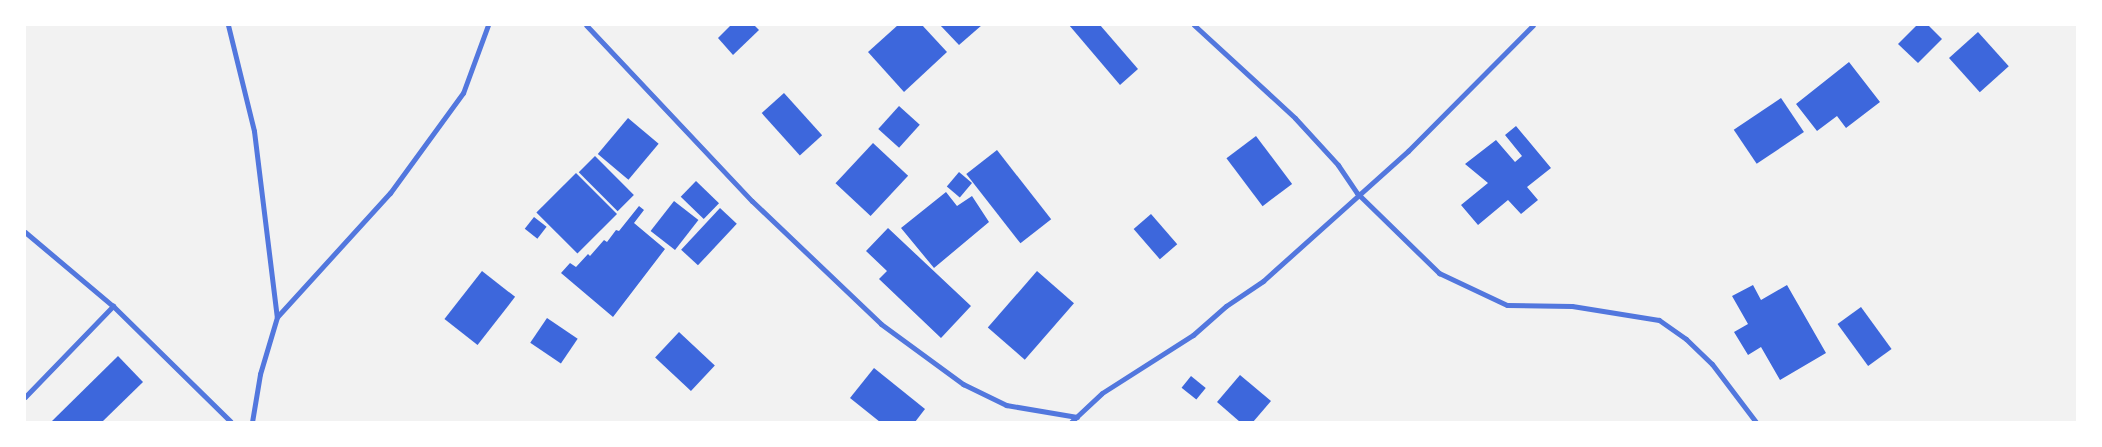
<!DOCTYPE html>
<html>
<head>
<meta charset="utf-8">
<style>
  body { margin:0 }
  #map { position:relative; width:2102px; height:447px; overflow:hidden; background:#f2f2f2; font-family:Barlow,sans-serif }
  div>[style] { position:absolute }
  [style*='--x'] { left:calc(var(--x)*1px); top:calc(var(--y)*1px); width:calc(var(--w)*1px); rotate:calc(var(--a)*1deg) }
  .building>* { inset:0; background:#3d67dc; transform-origin:0 0 }
  .minor>* { height:5px; margin:-2.5px; padding:0 2.5px; transform-origin:2.5px; border-radius:2.5px; background:#5277de }
  span { translate:-50% -50%; white-space:nowrap; text-align:center; line-height:1.15; -webkit-text-stroke:4px #fff; paint-order:stroke }
  .frame { position:absolute; inset:0; border:26px solid #fff; pointer-events:none }
</style>
</head>
<body>
<div id="map">
  <div class="building">
    <i style="clip-path:polygon(731px 25px,754px 25px,759px 30px,733px 55px,718px 38px)"></i>
    <i style="clip-path:polygon(898px 25px,922px 25px,947px 52px,904px 92px,868px 52px)"></i>
    <i style="clip-path:polygon(940px 25px,982px 25px,959px 45px)"></i>
    <i style="clip-path:polygon(1069px 25px,1100px 25px,1138px 69px,1120px 85px)"></i>
    <i style="clip-path:polygon(1917px 25px,1928px 25px,1942px 39px,1918px 63px,1898px 44px)"></i>
    <i style="left:1978px;top:32px;width:46px;height:39px;rotate:48deg"></i>
    <i style="clip-path:polygon(1849px 62px,1880px 102px,1846px 128px,1837px 116px,1817px 131px,1796px 104px)"></i>
    <i style="left:784px;top:93px;width:57px;height:30px;rotate:48deg"></i>
    <i style="left:1781px;top:98px;width:41px;height:57px;rotate:56deg"></i>
    <i style="left:899px;top:106px;width:28px;height:31px;rotate:42deg"></i>
    <i style="left:628px;top:118px;width:40px;height:47px;rotate:40deg"></i>
    <i style="clip-path:polygon(1516px 126px,1551px 168px,1527px 187px,1538px 200px,1521px 214px,1508px 200px,1478px 225px,1461px 205px,1488px 183px,1465px 164px,1496px 140px,1515px 162px,1522px 156px,1505px 135px)"></i>
    <i style="left:1256px;top:136px;width:60px;height:37px;rotate:53deg"></i>
    <i style="left:873px;top:143px;width:48px;height:55px;rotate:43deg"></i>
    <i style="left:997px;top:150px;width:88px;height:39px;rotate:52deg"></i>
    <i style="left:595px;top:156px;width:55px;height:23px;rotate:45deg"></i>
    <i style="left:959px;top:172px;width:17px;height:19px;rotate:40deg"></i>
    <i style="left:576px;top:173px;width:58px;height:56px;rotate:45deg"></i>
    <i style="left:696px;top:181px;width:32px;height:22px;rotate:44deg"></i>
    <i style="clip-path:polygon(946px 192px,957px 206px,972px 196px,989px 222px,934px 268px,901px 228px)"></i>
    <i style="left:674px;top:201px;width:31px;height:38px;rotate:38deg"></i>
    <i style="clip-path:polygon(639px 206px,644px 210px,634px 223px,665px 249px,613px 317px,561px 273px,570px 263px,576px 267px,588px 254px,590px 256px,604px 240px,607px 242px,616px 230px,619px 231px)"></i>
    <i style="left:720px;top:208px;width:23px;height:57px;rotate:43deg"></i>
    <i style="left:1151px;top:214px;width:40px;height:23px;rotate:49deg"></i>
    <i style="left:534px;top:217px;width:16px;height:15px;rotate:38deg"></i>
    <i style="clip-path:polygon(888px 228px,971px 306px,941px 338px,879px 279px,887px 271px,866px 251px)"></i>
    <i style="left:482px;top:271px;width:42px;height:61px;rotate:38deg"></i>
    <i style="left:1037px;top:271px;width:49px;height:75px;rotate:41deg"></i>
    <i style="clip-path:polygon(1753px 285px,1761px 300px,1787px 285px,1826px 353px,1780px 380px,1761px 347px,1748px 355px,1734px 332px,1748px 324px,1732px 296px)"></i>
    <i style="left:1861px;top:307px;width:52px;height:29px;rotate:54deg"></i>
    <i style="left:547px;top:318px;width:37px;height:30px;rotate:34deg"></i>
    <i style="left:679px;top:332px;width:49px;height:35px;rotate:43deg"></i>
    <i style="clip-path:polygon(118px 356px,143px 382px,102px 422px,51px 422px)"></i>
    <i style="clip-path:polygon(874px 368px,925px 409px,915px 422px,880px 422px,850px 398px)"></i>
    <i style="clip-path:polygon(1240px 375px,1271px 401px,1253px 422px,1240px 422px,1217px 402px)"></i>
    <i style="left:1191px;top:376px;width:19px;height:15px;rotate:39deg"></i>
  </div>
  <div class="minor">
    <i style="--x:228;--y:25;--w:109;--a:76.2"></i>
    <i style="--x:254;--y:131;--w:187;--a:83"></i>
    <i style="--x:586;--y:25;--w:242;--a:46.7"></i>
    <i style="--x:752;--y:201;--w:178;--a:43.6"></i>
    <i style="--x:881;--y:324;--w:102;--a:36.2"></i>
    <i style="--x:963;--y:384;--w:48;--a:26"></i>
    <i style="--x:1006;--y:405;--w:72;--a:9.6"></i>
    <i style="--x:1194;--y:25;--w:137;--a:42.6"></i>
    <i style="--x:1295;--y:118;--w:64;--a:47.5"></i>
    <i style="--x:1338;--y:165;--w:34;--a:56"></i>
    <i style="--x:1357;--y:193;--w:115;--a:44.3"></i>
    <i style="--x:1439;--y:273;--w:75;--a:25.2"></i>
    <i style="--x:1507;--y:305;--w:65;--a:0.9"></i>
    <i style="--x:1572;--y:306;--w:88;--a:9.1"></i>
    <i style="--x:1659;--y:320;--w:33;--a:35"></i>
    <i style="--x:1686;--y:339;--w:36;--a:44"></i>
    <i style="--x:1712;--y:364;--w:73;--a:52.8"></i>
    <i style="--x:25;--y:232;--w:115;--a:40.1"></i>
    <i style="--x:113;--y:306;--w:165;--a:44.5"></i>
    <i style="--x:25;--y:397;--w:127;--a:-46"></i>
    <i style="--x:252;--y:422;--w:49;--a:-80.5"></i>
    <i style="--x:260;--y:374;--w:59;--a:-73.4"></i>
    <i style="--x:277;--y:317;--w:168;--a:-47.7"></i>
    <i style="--x:390;--y:193;--w:124;--a:-53.9"></i>
    <i style="--x:463;--y:93;--w:72;--a:-69.8"></i>
    <i style="--x:1071;--y:422;--w:42;--a:-43.1"></i>
    <i style="--x:1102;--y:393;--w:108;--a:-32.5"></i>
    <i style="--x:1193;--y:335;--w:44;--a:-41.3"></i>
    <i style="--x:1226;--y:306;--w:45;--a:-34"></i>
    <i style="--x:1263;--y:281;--w:195;--a:-41.9"></i>
    <i style="--x:1408;--y:151;--w:177;--a:-45.2"></i>
  </div>
  <div class="frame"></div>
</div>
</body>
</html>
